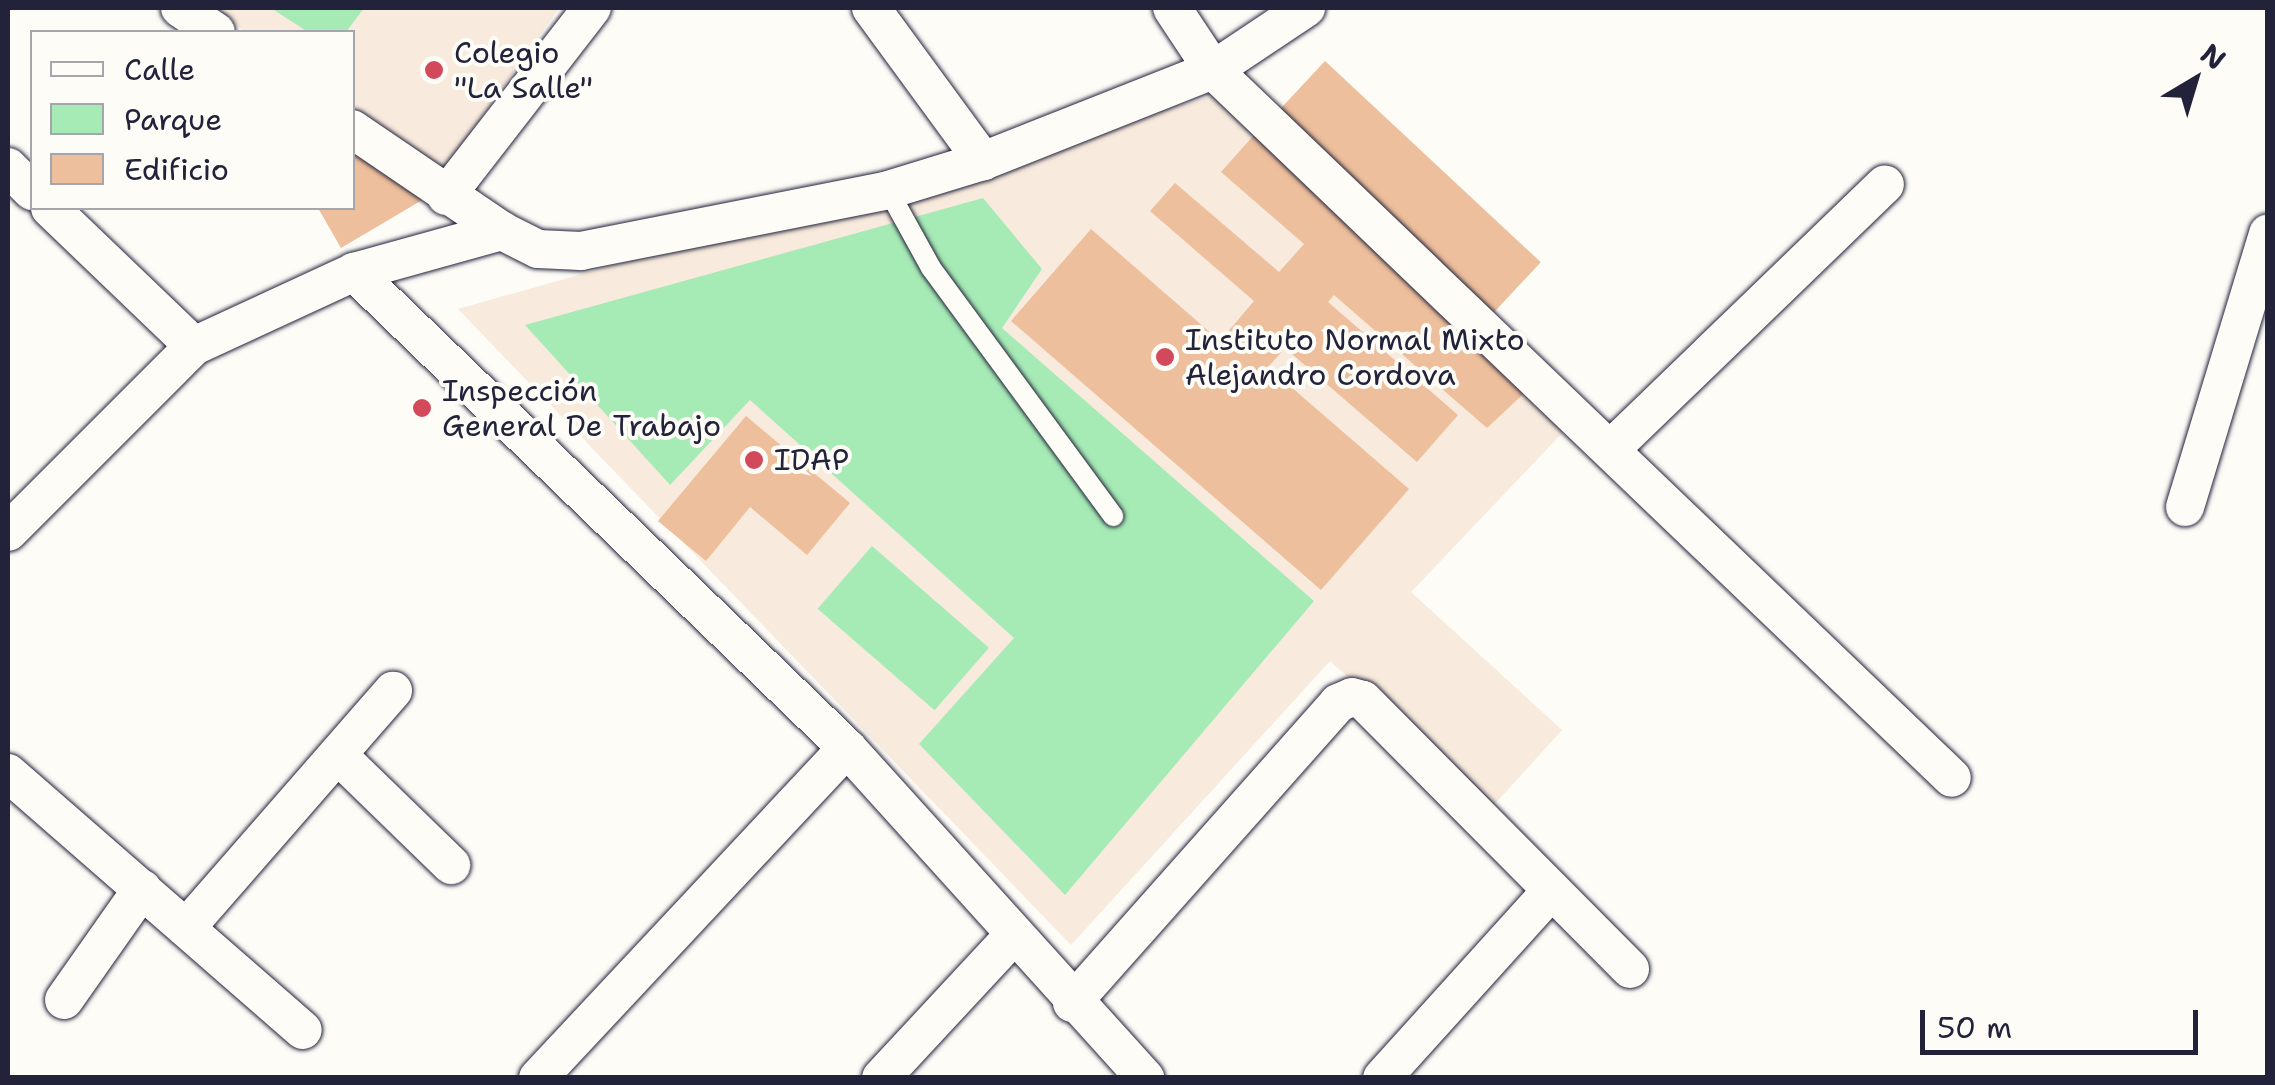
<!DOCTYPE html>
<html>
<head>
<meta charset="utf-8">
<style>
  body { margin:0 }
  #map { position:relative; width:2275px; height:1085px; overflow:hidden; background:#fdfcf7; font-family:"Shantell Sans",sans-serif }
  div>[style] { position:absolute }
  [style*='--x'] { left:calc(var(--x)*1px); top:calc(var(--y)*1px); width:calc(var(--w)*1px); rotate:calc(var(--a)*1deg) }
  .built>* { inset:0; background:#f8eadc }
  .green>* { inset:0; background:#a6ebb6; transform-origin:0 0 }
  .building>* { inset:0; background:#edbf9c; transform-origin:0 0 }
  .roads { filter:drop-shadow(0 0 2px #22223b) drop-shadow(0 0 2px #22223b) }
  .service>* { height:20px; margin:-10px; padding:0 10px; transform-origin:10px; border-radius:10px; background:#fdfcf7 }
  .minor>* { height:38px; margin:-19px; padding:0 19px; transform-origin:19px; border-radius:19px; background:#fdfcf7 }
  .dots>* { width:28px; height:28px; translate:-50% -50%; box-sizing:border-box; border:5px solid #fdfcf7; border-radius:50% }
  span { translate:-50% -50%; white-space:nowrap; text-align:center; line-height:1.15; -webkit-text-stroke:8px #fdfcf7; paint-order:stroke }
  .poi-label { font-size:30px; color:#22223b }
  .left { translate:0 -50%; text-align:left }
  .frame { position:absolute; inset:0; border:10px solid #22223b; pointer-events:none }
  .legend { position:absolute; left:30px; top:30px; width:325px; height:180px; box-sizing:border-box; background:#fdfcf7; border:2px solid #a5a5ac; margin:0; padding:12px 18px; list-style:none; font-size:30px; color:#22223b }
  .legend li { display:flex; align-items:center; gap:20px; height:50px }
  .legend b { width:50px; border:2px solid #a5a5ac }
  .north { position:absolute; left:2145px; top:30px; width:100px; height:100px; -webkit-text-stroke:8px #fdfcf7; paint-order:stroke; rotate:38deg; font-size:28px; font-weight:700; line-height:40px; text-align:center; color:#22223b }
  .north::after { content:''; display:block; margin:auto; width:35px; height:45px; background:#22223b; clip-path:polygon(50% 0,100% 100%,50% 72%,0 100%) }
  .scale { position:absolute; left:1920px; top:1010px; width:278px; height:45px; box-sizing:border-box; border:5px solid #22223b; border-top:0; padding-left:12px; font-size:30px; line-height:35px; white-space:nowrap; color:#22223b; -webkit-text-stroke:8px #fdfcf7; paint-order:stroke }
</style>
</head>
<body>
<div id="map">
  <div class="built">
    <i style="clip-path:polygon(210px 8px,559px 8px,443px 172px,353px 108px,352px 32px,246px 32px)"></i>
    <i style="clip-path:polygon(1213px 96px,1567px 428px,1411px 592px,1562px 730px,1492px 807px,1330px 661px,1071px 945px,458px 309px)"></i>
  </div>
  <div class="green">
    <i style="clip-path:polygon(271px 8px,364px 8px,346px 32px,308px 32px)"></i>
    <i style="clip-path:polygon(983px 198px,1042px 269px,1002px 328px,1314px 601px,1065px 895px,919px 744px,1014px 638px,750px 400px,670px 485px,525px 325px)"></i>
    <i style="left:872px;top:546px;width:155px;height:83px;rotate:41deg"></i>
  </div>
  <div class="building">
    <i style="left:1325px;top:61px;width:295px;height:71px;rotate:43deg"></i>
    <i style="clip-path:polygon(1254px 135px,1535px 383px,1487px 428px,1334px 295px,1328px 302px,1458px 415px,1417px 462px,1285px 348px,1268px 367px,1409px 489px,1321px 590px,1011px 321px,1091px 229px,1220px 341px,1254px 301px,1150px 211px,1175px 183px,1279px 272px,1304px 244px,1221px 172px)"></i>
    <i style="clip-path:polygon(352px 148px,424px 199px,341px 248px,318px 208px,352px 208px)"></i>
    <i style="clip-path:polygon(746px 416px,850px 503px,807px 555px,750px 507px,706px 561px,658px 521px)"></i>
  </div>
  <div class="roads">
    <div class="service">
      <i style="--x:888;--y:190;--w:89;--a:61.1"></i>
      <i style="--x:931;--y:268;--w:308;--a:53.7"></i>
    </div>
    <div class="minor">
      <i style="--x:180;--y:8;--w:43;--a:33.7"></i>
      <i style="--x:871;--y:8;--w:190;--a:53.8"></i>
      <i style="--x:1172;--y:8;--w:74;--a:56.5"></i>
      <i style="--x:1213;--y:70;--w:1023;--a:43.77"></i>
      <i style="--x:352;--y:129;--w:181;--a:34.2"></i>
      <i style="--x:502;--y:231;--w:40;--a:26.6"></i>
      <i style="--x:538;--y:249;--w:43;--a:2.7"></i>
      <i style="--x:581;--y:251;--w:313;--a:-11.2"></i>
      <i style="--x:888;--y:190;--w:99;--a:-17"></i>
      <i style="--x:983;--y:161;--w:247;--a:-21.6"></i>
      <i style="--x:1213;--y:70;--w:112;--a:-33.7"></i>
      <i style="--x:8;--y:167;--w:34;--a:45"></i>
      <i style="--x:446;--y:196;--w:238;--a:-52.2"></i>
      <i style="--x:50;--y:208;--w:199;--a:43.8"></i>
      <i style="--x:354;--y:272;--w:685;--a:43.99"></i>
      <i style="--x:847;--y:748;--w:445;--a:47.9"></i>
      <i style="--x:1613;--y:447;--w:378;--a:-44"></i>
      <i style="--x:2185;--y:507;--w:286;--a:-73.1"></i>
      <i style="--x:8;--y:532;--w:263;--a:-45"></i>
      <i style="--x:194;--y:346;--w:176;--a:-24.8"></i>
      <i style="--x:354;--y:272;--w:154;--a:-15.5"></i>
      <i style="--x:338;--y:755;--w:158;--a:44.2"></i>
      <i style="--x:8;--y:773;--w:391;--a:41.1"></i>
      <i style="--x:186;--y:928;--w:315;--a:-48.9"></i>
      <i style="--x:64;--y:1000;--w:136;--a:-54.9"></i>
      <i style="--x:1072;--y:1003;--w:401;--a:-48.4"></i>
      <i style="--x:1338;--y:703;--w:15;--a:-23"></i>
      <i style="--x:1352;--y:697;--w:11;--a:15"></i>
      <i style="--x:1363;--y:700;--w:379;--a:45.2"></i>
      <i style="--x:538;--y:1078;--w:452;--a:-46.9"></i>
      <i style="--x:881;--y:1078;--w:194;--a:-47.1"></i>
      <i style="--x:1382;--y:1078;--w:253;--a:-47.9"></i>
    </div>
  </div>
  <div class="dots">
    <i style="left:434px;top:70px;background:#d1495b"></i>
    <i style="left:1165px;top:357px;background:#d1495b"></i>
    <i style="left:422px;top:408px;background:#d1495b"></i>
    <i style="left:754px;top:460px;background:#d1495b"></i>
  </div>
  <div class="poi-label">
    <span class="left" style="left:454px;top:70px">Colegio<br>"La Salle"</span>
    <span class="left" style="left:1185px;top:357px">Instituto Normal Mixto<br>Alejandro Cordova</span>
    <span class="left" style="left:442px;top:408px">Inspección<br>General De Trabajo</span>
    <span class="left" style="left:774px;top:460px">IDAP</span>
  </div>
  <div class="frame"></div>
  <ul class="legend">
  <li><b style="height:12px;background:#fdfcf7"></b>Calle</li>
  <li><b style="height:28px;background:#a6ebb6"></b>Parque</li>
  <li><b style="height:28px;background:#edbf9c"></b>Edificio</li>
  </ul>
  <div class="north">N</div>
  <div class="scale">50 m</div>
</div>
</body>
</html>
